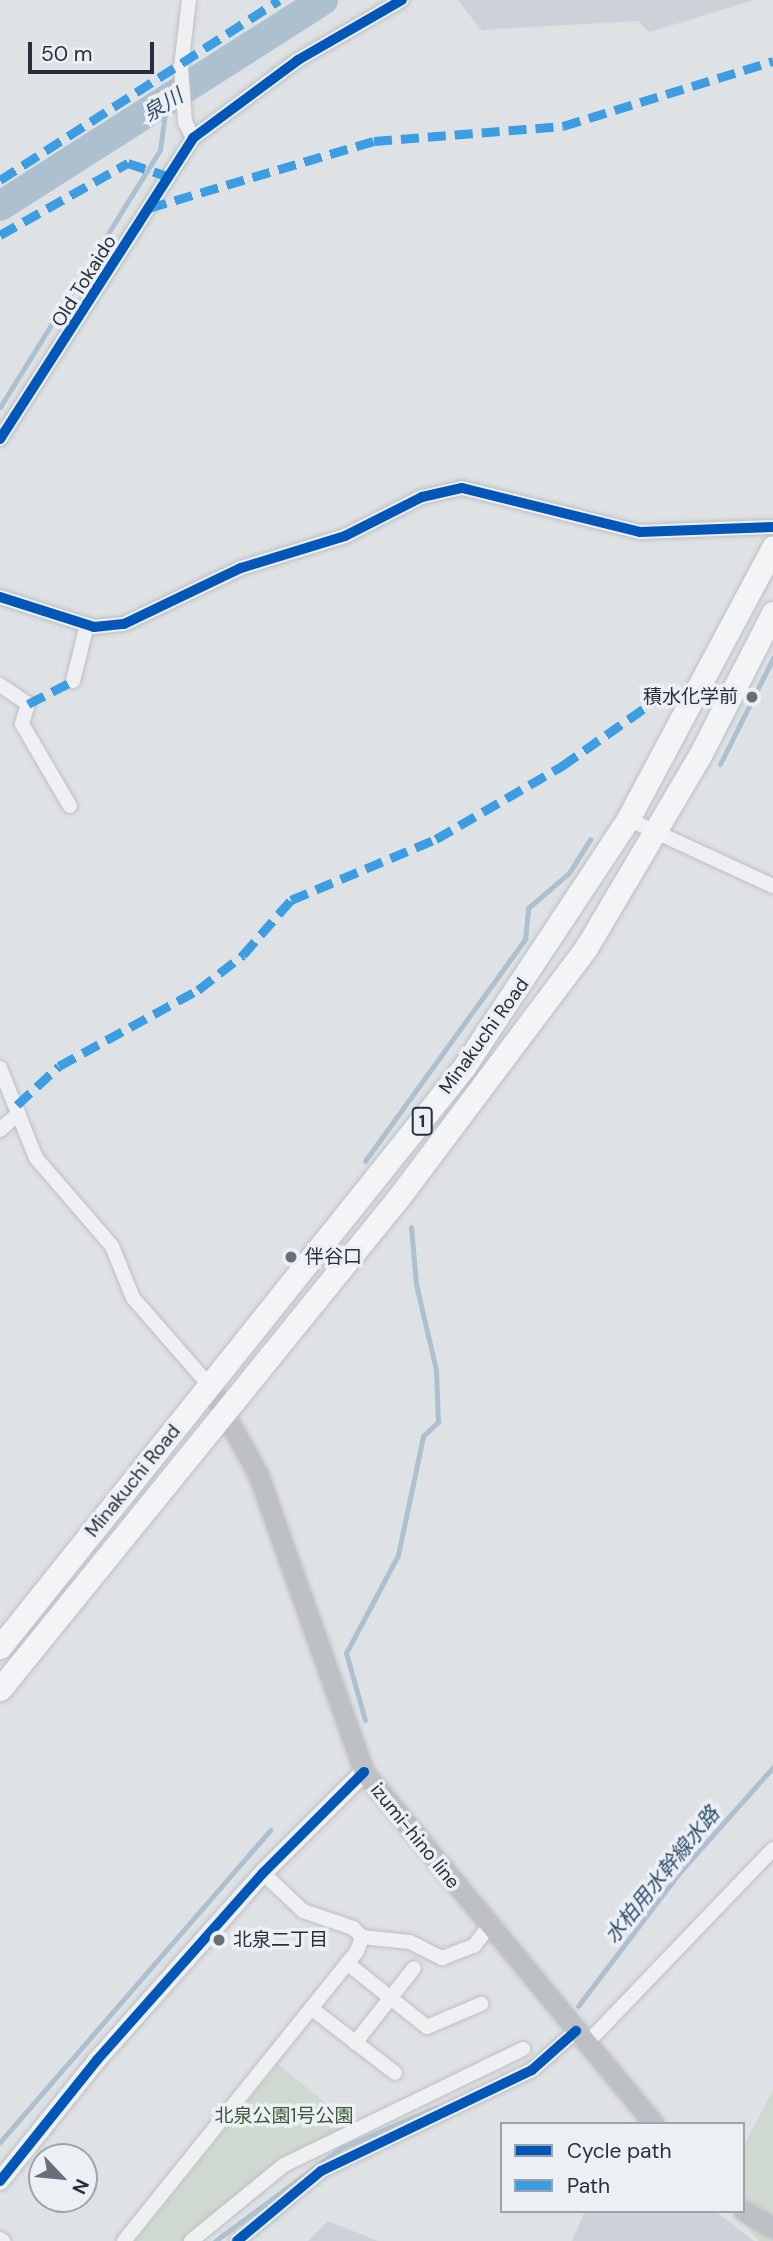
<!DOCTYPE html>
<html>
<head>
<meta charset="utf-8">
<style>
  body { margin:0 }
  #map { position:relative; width:773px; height:2241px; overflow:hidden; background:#dfe2e5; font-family:"DM Sans","Noto Sans JP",sans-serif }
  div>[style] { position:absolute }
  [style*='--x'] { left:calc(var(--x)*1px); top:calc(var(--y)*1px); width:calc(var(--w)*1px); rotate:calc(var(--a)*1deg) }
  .built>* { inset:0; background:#cdd1d8 }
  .green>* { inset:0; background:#d0d9d0 }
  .stream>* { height:5px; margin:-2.5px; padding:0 2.5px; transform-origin:2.5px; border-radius:2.5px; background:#adc0d0 }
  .river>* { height:30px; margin:-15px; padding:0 15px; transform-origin:15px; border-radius:15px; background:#adc0d0 }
  .roads { filter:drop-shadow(0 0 2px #bdc0c3) drop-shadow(0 0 2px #bdc0c3) }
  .minor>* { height:14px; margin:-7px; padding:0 7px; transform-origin:7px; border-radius:7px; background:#eef0f1 }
  .tertiary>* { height:18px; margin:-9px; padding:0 9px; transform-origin:9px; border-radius:9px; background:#eef0f1 }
  .secondary>* { height:19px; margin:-9.5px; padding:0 9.5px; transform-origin:9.5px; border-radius:9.5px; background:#bdc0c4 }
  .trunk>* { height:23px; margin:-11.5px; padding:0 11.5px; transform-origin:11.5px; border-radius:11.5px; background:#f3f4f5 }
  .quiet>* { height:9px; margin-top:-4.5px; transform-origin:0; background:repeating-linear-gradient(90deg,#3c9de3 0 18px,transparent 0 27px) }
  .cycleway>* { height:10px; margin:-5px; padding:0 5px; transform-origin:5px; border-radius:5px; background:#0057b8 }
  .dots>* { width:19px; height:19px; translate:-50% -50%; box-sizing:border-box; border:4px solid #ecf0f4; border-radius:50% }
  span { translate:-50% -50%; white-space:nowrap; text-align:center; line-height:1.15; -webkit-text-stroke:7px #ecf0f4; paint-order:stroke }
  .shield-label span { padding:2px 5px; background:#ecf0f4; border:2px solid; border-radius:5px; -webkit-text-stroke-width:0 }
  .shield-label { font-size:18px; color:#26303d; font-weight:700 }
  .street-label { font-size:19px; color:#26303d }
  .poi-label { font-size:19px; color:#26303d }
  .right { translate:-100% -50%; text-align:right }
  .left { translate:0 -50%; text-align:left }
  .park-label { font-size:19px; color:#3d5934 }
  .water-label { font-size:21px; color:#315170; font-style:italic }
  .legend { position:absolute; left:500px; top:2122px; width:245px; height:91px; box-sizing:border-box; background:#ecf0f4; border:2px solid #9da3ab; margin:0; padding:9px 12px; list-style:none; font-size:21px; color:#26303d }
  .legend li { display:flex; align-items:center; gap:14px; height:35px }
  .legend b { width:35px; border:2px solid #9da3ab }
  .north { position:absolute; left:28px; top:2143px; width:70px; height:70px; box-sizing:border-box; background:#ecf0f4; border:2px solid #9da3ab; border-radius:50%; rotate:116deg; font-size:19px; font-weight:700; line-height:28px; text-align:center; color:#26303d }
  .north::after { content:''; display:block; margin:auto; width:24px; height:32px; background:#676e78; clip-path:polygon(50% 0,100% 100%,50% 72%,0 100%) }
  .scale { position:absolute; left:28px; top:42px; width:126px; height:32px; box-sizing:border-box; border:4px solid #26303d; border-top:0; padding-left:9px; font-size:21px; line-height:24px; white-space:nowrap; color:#26303d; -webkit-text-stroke:5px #ecf0f4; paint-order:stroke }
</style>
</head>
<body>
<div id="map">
  <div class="built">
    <i style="clip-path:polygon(458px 0,754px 0,650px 32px,638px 21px,481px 30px)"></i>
    <i style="clip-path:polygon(585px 2211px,715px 2211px,754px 2241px,572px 2241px)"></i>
    <i style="clip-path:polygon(328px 2221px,378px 2241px,308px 2241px)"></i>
  </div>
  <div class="green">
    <i style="clip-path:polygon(278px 2064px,354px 2127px,246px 2192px,183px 2241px,135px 2241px)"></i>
    <i style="clip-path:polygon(773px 2090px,773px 2241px,759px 2241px,733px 2211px,743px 2211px,743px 2147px)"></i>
  </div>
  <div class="stream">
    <i style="--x:0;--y:407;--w:303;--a:-58.1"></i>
    <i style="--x:160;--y:150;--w:52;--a:-82.3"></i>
    <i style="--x:720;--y:764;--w:119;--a:-63.4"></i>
    <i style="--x:365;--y:1161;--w:274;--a:-54.2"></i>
    <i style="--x:525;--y:939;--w:31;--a:-84"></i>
    <i style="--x:528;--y:908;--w:54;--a:-40.5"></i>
    <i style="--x:569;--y:873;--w:40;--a:-58"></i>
    <i style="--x:365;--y:1720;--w:70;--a:-105.8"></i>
    <i style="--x:346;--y:1653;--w:111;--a:-62"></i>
    <i style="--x:398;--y:1555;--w:122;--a:-78.1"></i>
    <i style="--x:423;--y:1436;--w:21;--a:-43"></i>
    <i style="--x:438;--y:1422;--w:52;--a:-92.2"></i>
    <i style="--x:436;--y:1370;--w:88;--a:-103.1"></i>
    <i style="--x:416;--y:1284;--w:57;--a:-95"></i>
    <i style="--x:578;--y:2006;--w:167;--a:-52.8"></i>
    <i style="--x:679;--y:1873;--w:142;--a:-48.4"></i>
    <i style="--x:0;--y:2142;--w:413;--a:-49.1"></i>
    <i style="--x:215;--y:2241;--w:157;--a:-36.4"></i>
    <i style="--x:341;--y:2148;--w:104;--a:-23.1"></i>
  </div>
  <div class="river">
    <i style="--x:0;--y:206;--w:383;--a:-32.5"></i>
  </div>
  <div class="roads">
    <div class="minor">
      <i style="--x:189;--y:0;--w:67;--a:96.8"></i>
      <i style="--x:181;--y:67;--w:55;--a:85.8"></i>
      <i style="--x:185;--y:122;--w:18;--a:63"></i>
      <i style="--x:0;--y:439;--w:358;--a:-57.3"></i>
      <i style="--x:193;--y:138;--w:131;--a:-36.6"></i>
      <i style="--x:298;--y:60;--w:120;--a:-30"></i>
      <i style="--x:0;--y:597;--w:99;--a:17.7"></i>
      <i style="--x:94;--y:627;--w:30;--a:-6"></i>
      <i style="--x:124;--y:624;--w:130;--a:-25.6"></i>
      <i style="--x:241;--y:568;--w:109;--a:-17.1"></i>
      <i style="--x:345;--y:536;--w:86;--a:-26.9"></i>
      <i style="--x:422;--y:497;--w:41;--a:-12.7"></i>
      <i style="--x:462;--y:488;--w:183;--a:13.9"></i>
      <i style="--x:640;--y:532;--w:133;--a:-2.2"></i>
      <i style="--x:73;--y:681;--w:58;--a:-76"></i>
      <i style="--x:0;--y:685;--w:34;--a:34"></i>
      <i style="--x:28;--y:704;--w:21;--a:107"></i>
      <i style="--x:22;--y:724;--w:95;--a:59.7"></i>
      <i style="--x:628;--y:819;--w:160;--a:24.8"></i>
      <i style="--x:0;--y:1068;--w:97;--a:68.2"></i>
      <i style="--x:36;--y:1158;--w:116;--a:49.2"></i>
      <i style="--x:112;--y:1246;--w:56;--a:68"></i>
      <i style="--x:133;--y:1298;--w:116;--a:48.9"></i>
      <i style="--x:0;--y:1130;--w:25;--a:-42"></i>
      <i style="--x:362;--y:1937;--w:48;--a:5.9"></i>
      <i style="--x:410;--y:1942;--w:36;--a:27"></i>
      <i style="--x:442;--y:1958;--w:34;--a:-21"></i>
      <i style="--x:474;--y:1946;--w:25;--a:-53"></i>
      <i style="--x:347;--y:1963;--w:102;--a:38.7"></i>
      <i style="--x:427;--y:2027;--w:59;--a:-23.1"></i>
      <i style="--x:311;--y:2008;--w:106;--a:37.7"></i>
      <i style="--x:355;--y:2043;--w:95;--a:-51.8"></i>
      <i style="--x:586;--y:2044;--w:270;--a:-46.2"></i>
      <i style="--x:0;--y:2239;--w:4;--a:34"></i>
      <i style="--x:124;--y:2241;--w:372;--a:-51.2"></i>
      <i style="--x:357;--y:1951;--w:15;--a:-70"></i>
      <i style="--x:362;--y:1937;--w:13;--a:-135"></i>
      <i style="--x:353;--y:1928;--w:53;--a:-161.2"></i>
      <i style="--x:303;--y:1911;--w:55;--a:-136.5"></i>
      <i style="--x:191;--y:2241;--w:120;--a:-39.3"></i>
      <i style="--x:284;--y:2165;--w:266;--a:-25.9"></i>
      <i style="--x:237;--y:2241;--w:109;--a:-39.8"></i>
      <i style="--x:321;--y:2171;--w:234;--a:-25.6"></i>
      <i style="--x:532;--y:2070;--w:59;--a:-41.6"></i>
    </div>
    <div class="tertiary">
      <i style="--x:0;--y:2181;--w:155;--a:-51.3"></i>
      <i style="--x:97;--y:2060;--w:250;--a:-48.4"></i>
      <i style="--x:263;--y:1873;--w:143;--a:-45"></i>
    </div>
    <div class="secondary">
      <i style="--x:209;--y:1385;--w:102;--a:61.2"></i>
      <i style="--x:258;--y:1474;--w:316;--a:70.4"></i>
      <i style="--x:364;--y:1772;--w:456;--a:50.5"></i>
      <i style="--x:743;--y:2210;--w:35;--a:31"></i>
    </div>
    <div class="trunk">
      <i style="--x:0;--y:1647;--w:743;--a:-51.34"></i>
      <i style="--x:464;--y:1067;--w:297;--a:-56.5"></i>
      <i style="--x:628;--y:819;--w:308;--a:-61.9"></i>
      <i style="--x:0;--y:1689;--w:633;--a:-50.96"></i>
      <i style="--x:399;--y:1197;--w:311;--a:-53.1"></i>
      <i style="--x:586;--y:948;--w:224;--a:-59.4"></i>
      <i style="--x:700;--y:755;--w:160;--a:-62.8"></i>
    </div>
  </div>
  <div class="quiet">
    <i style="--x:0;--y:180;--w:332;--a:-32.8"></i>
    <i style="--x:149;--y:208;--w:235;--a:-16.6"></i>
    <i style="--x:374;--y:141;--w:190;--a:-4.5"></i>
    <i style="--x:563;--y:126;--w:220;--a:-17.2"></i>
    <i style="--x:0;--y:235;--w:147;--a:-29.4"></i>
    <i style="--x:128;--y:163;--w:44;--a:18.4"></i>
    <i style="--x:28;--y:704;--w:51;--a:-27.1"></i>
    <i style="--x:17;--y:1105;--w:57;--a:-42.9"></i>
    <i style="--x:59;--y:1066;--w:158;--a:-28.7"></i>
    <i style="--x:198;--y:990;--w:57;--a:-37.9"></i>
    <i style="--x:243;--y:955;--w:73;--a:-48.9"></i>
    <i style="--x:291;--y:900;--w:157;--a:-22.8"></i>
    <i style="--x:436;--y:839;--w:146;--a:-30.1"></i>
    <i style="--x:562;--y:766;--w:120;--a:-35.1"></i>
    <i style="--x:660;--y:697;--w:16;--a:-15"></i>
    <i style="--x:675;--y:693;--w:21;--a:31"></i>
  </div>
  <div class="cycleway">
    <i style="--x:0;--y:439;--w:358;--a:-57.3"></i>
    <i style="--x:193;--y:138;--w:131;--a:-36.6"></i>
    <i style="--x:298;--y:60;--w:120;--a:-30"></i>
    <i style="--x:0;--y:597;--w:99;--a:17.7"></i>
    <i style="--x:94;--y:627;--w:30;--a:-6"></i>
    <i style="--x:124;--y:624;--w:130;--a:-25.6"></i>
    <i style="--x:241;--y:568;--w:109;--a:-17.1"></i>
    <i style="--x:345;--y:536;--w:86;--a:-26.9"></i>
    <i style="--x:422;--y:497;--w:41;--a:-12.7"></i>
    <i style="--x:462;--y:488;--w:183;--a:13.9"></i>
    <i style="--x:640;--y:532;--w:133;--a:-2.2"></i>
    <i style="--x:0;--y:2181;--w:155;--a:-51.3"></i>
    <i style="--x:97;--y:2060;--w:250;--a:-48.4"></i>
    <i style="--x:263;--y:1873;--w:143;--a:-45"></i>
    <i style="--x:237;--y:2241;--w:109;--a:-39.8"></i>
    <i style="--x:321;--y:2171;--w:234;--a:-25.6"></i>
    <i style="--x:532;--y:2070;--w:59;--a:-41.6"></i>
  </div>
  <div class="dots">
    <i style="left:752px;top:697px;background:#676e78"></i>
    <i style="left:291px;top:1257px;background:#676e78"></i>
    <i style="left:219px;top:1940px;background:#676e78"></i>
  </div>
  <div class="shield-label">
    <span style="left:422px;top:1121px">1</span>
  </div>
  <div class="street-label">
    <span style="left:84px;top:281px;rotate:-58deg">Old Tokaido</span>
    <span style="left:484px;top:1036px;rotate:-54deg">Minakuchi Road</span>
    <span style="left:133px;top:1481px;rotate:-51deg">Minakuchi Road</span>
    <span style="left:415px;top:1836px;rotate:51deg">izumi-hino line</span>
  </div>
  <div class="poi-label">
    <span class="right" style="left:738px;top:697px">積水化学前</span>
    <span class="left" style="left:305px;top:1257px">伴谷口</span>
    <span class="left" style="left:233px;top:1940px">北泉二丁目</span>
  </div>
  <div class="park-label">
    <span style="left:284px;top:2116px">北泉公園1号公園</span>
  </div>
  <div class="water-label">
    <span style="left:163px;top:105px;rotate:-32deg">泉川</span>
    <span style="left:662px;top:1875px;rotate:-51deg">水柏用水幹線水路</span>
  </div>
  <ul class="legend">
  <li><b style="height:9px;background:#0057b8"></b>Cycle path</li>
  <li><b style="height:9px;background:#3c9de3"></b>Path</li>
  </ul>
  <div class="north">N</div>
  <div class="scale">50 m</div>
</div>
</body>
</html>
